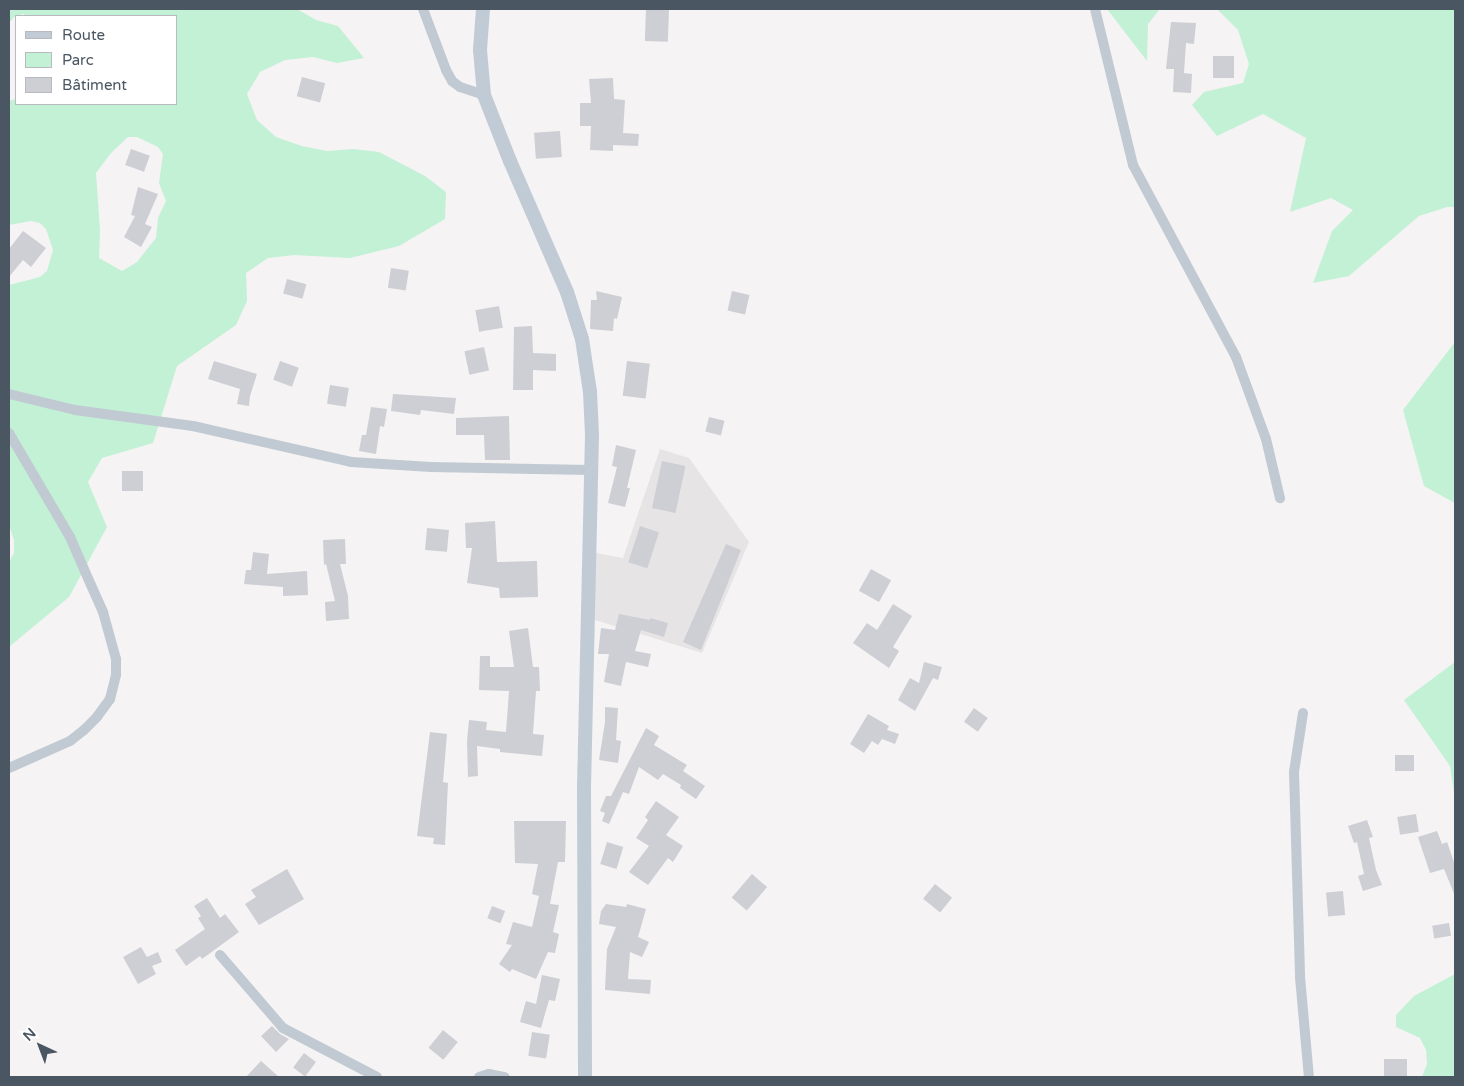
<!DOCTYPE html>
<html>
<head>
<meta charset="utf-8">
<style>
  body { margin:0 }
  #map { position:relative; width:1464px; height:1086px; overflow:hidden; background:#f5f3f3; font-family:"Varela Round",sans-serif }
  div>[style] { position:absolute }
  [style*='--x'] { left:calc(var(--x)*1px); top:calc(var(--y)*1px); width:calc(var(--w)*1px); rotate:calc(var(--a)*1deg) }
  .education>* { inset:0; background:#e6e4e5 }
  .green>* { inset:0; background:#c3f1d5 }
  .building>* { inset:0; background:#cdcfd5; transform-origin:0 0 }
  .street>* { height:10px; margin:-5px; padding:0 5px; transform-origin:5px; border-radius:5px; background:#c1cad2 }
  .secondary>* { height:14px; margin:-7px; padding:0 7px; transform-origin:7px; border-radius:7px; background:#c1cbd6 }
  span { translate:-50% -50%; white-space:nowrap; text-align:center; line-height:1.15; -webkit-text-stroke:5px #fff; paint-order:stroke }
  .frame { position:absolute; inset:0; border:10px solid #4a5661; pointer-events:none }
  .legend { position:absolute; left:15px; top:15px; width:162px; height:90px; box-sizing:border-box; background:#fff; border:1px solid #b7bbc0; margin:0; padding:6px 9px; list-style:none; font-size:15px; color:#4a5661 }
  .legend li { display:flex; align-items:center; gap:10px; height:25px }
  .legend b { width:25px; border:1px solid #b7bbc0 }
  .north { position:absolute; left:15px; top:1021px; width:50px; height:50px; -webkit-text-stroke:4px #fff; paint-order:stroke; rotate:317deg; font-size:14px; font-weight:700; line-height:20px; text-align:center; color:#4a5661 }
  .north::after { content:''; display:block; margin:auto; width:18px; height:22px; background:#4a5661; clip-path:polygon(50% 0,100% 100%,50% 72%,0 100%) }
</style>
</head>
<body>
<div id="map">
  <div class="education">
    <i style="clip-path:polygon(660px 449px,689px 458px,749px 542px,702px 653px,592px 619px,596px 553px,623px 558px)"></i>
  </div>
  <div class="green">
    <i style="clip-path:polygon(evenodd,9px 9px,297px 9px,316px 20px,338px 26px,364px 58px,337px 63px,313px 57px,285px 60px,260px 72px,247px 94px,257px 120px,276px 137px,302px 146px,327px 151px,354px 149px,379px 152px,425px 176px,446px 192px,445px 219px,399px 246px,350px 258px,294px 255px,268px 258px,246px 273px,247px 301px,236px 325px,177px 366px,153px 443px,102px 458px,88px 482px,107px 527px,69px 597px,9px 647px,9px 562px,14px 553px,14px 540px,9px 525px,9px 285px,40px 277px,47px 271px,53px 250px,46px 229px,40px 223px,31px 221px,9px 225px,9px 101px,16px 99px,16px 104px,176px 104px,176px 16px,28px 16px,23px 14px,14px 17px,9px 23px,9px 9px,128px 137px,137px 137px,158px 147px,163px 154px,159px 183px,166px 201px,158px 218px,156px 238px,137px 262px,122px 271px,99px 258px,100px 230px,96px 173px,111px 153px,128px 137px)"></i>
    <i style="clip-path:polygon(1107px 9px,1164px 9px,1159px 10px,1148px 24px,1147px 61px)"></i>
    <i style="clip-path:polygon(1217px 9px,1455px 9px,1455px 207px,1447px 207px,1419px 216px,1349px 276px,1313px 283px,1332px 231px,1353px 210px,1331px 198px,1290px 212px,1306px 138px,1263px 114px,1217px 136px,1192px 105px,1204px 92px,1243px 83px,1249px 64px,1238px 30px)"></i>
    <i style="clip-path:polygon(1455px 342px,1455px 503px,1424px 486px,1403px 410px)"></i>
    <i style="clip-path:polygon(1455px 662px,1455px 800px,1450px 766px,1404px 700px)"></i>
    <i style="clip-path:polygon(1455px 974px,1455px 1077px,1422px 1077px,1427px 1064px,1426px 1050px,1420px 1038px,1396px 1027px,1396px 1015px,1414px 996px)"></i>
  </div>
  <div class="building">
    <i style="left:646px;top:9px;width:23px;height:32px;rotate:2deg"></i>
    <i style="clip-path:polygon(1171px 22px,1196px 23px,1194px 44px,1186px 43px,1184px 73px,1192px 74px,1191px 93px,1173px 92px,1174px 69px,1166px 69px)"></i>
    <i style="left:1213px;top:56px;width:21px;height:22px"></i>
    <i style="left:302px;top:77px;width:24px;height:20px;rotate:15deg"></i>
    <i style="clip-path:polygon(613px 78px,614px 99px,625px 100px,623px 133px,639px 134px,638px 146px,613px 145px,613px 151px,590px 150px,591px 126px,580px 126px,580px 103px,591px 103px,589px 79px)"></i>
    <i style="left:560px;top:131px;width:26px;height:26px;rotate:86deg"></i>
    <i style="left:131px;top:149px;width:20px;height:17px;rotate:20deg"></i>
    <i style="clip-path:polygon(138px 187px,158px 194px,145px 224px,152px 227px,141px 247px,124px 237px,135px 216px,131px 215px)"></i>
    <i style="clip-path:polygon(23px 231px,46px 248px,31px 267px,23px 260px,9px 277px,9px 249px)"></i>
    <i style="left:391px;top:268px;width:18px;height:20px;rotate:9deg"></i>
    <i style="left:287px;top:279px;width:20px;height:15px;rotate:15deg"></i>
    <i style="clip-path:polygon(596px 291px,622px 297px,617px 319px,614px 318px,613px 331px,590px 329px,591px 300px,597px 300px)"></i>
    <i style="left:732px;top:291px;width:18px;height:20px;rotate:13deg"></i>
    <i style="left:499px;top:306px;width:22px;height:24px;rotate:80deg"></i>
    <i style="clip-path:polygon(532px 326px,533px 353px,556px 354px,556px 371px,533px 370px,533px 390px,513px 390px,514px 327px)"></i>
    <i style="left:484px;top:347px;width:24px;height:20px;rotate:78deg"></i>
    <i style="clip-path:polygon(214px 361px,257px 374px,250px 396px,249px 406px,237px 404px,240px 389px,208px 379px)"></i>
    <i style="left:280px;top:361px;width:20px;height:20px;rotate:20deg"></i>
    <i style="left:627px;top:361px;width:23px;height:35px;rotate:7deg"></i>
    <i style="left:330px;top:385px;width:19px;height:19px;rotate:9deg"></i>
    <i style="clip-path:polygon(393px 394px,456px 398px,454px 414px,421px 410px,420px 415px,391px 411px)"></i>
    <i style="clip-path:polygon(371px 407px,387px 409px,384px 427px,380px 426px,376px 454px,359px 451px,362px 435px,366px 435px)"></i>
    <i style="clip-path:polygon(509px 416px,510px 460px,485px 460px,484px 435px,456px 435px,456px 418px)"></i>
    <i style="left:709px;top:417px;width:16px;height:15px;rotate:14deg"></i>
    <i style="clip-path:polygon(616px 445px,636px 450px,627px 488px,630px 488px,625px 507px,608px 503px,617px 467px,612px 466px)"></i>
    <i style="left:662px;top:461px;width:24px;height:48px;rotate:12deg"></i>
    <i style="left:122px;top:471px;width:21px;height:20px"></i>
    <i style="clip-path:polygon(495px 521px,497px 562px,537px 561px,538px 597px,500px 598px,499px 588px,467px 583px,472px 548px,466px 548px,465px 523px)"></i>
    <i style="left:640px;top:526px;width:20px;height:38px;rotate:18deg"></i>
    <i style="left:427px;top:528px;width:22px;height:22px;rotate:5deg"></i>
    <i style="clip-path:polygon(345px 539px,346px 564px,340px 564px,348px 596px,349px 619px,326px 621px,325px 602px,335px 601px,326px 564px,324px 565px,323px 540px)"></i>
    <i style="clip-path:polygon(726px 544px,741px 550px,701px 650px,683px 642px)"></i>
    <i style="clip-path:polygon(253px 552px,269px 554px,267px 574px,307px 571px,308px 595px,283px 596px,283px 587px,244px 584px,246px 570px,251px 570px)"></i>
    <i style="left:871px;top:569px;width:23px;height:25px;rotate:29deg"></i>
    <i style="clip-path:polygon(893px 604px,912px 616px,893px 647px,899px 651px,889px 668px,853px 643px,867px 623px,877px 630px)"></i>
    <i style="clip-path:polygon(619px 614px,650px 620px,650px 618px,668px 623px,664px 637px,641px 630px,635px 651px,651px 654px,648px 667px,626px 662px,621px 686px,604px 682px,609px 654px,598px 654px,601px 628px,615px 630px)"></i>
    <i style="clip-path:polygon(528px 628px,533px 667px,539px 667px,540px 691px,536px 691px,533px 734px,544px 735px,542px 756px,500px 752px,500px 749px,477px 746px,478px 776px,468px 777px,467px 741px,469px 720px,487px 722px,486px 730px,506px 732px,509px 691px,479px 690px,480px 656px,490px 656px,490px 667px,514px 667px,509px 631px)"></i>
    <i style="clip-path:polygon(924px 662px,942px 667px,938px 680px,933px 678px,915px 711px,898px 700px,910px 678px,919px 683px)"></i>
    <i style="clip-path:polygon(605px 707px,618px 708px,616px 740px,621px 741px,618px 763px,599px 760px,605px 722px)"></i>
    <i style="left:974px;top:708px;width:17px;height:17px;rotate:36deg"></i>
    <i style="clip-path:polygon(868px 714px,889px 726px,887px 730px,899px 734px,895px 744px,882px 739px,878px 745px,872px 741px,864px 753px,850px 744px)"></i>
    <i style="clip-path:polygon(646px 728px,659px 736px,654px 745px,687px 765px,683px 771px,705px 786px,696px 799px,680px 788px,681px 785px,663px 774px,658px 780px,639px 767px,629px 794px,623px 792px,609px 824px,602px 821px,605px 813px,600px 811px,606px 796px,611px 796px)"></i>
    <i style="clip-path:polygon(430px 732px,447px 734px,443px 782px,448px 783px,445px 845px,433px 844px,434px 838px,417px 836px)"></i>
    <i style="left:1395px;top:755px;width:19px;height:16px"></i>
    <i style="clip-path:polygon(656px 801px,679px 817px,666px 835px,683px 846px,673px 862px,668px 858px,648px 885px,629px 872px,649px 846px,636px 838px,648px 820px,645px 817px)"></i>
    <i style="left:1416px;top:814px;width:18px;height:19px;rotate:81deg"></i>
    <i style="clip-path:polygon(1367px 820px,1373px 837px,1369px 838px,1376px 870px,1382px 885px,1363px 891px,1358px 876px,1364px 874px,1357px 842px,1354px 843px,1348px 826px)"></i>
    <i style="clip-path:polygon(514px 821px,566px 821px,565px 862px,558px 862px,550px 904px,559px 905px,553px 932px,559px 934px,555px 953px,548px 952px,536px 979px,512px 969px,510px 972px,499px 964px,512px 945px,506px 944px,513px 922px,532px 927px,539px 896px,532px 894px,538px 864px,515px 863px)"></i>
    <i style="clip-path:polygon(1437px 831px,1442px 844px,1447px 842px,1455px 865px,1455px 896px,1444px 869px,1430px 873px,1418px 837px)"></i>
    <i style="left:607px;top:842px;width:17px;height:23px;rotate:17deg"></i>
    <i style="clip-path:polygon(287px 869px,304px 899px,259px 925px,245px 904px,256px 897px,251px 890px)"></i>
    <i style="left:752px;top:874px;width:20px;height:31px;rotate:41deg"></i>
    <i style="left:935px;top:884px;width:22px;height:19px;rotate:39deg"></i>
    <i style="left:1343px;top:891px;width:24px;height:17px;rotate:85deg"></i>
    <i style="clip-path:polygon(207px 898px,220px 918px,225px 914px,239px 932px,202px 959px,200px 956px,186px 966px,175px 950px,205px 929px,198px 918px,201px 916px,194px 906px)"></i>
    <i style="clip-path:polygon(606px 904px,626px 907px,627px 904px,646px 909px,638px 937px,649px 942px,642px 957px,630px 952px,628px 979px,651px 980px,650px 994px,605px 990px,607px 949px,616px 927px,599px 924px,601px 911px)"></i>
    <i style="left:492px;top:906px;width:14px;height:13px;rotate:21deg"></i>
    <i style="left:1449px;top:923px;width:13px;height:17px;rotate:81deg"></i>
    <i style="clip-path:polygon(141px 947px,147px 957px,158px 952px,162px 962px,152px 966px,156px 974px,138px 984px,123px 957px)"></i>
    <i style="clip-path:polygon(542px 975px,560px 979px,555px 1001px,549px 1000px,541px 1028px,520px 1022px,526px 1001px,536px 1004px)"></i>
    <i style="clip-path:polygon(272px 1026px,280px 1034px,289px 1039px,276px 1052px,261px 1036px)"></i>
    <i style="left:443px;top:1030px;width:19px;height:23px;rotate:39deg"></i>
    <i style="left:532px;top:1032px;width:18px;height:24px;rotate:9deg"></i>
    <i style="left:304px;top:1053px;width:15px;height:18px;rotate:37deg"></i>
    <i style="left:1407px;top:1059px;width:18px;height:23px;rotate:90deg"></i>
    <i style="clip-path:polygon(261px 1061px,279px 1077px,246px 1077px)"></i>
  </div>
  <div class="street">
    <i style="--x:423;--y:9;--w:65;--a:69.3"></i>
    <i style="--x:446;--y:70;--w:13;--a:61"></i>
    <i style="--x:452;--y:81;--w:10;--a:37"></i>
    <i style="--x:460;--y:87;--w:25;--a:18"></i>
    <i style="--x:1095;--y:9;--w:161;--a:76.3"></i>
    <i style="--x:1133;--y:165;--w:218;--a:61.8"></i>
    <i style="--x:1236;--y:357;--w:87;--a:69.9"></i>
    <i style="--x:1266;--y:439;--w:61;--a:76.7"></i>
    <i style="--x:9;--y:394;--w:68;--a:13.6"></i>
    <i style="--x:75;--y:410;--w:119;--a:7.7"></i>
    <i style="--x:193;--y:426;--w:162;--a:12.8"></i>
    <i style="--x:351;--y:462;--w:80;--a:3.6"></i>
    <i style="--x:431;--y:467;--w:159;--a:1.1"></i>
    <i style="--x:9;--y:433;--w:121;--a:59.6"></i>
    <i style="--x:70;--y:537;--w:52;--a:66.4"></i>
    <i style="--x:91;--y:585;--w:30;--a:66"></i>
    <i style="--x:103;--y:612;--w:49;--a:74.5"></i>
    <i style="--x:116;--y:659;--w:16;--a:90"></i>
    <i style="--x:116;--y:675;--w:25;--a:104"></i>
    <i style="--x:110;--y:699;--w:22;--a:126"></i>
    <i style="--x:97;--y:717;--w:18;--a:135"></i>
    <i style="--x:84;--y:730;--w:18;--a:142"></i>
    <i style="--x:70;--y:741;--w:67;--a:156.1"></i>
    <i style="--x:1303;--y:713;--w:60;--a:98.7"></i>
    <i style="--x:1294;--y:772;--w:205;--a:88.3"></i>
    <i style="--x:1300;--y:977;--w:100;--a:84.9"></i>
    <i style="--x:220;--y:955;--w:96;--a:49.2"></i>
    <i style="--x:283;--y:1028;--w:106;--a:27.5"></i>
    <i style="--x:479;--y:1077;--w:10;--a:-17"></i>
    <i style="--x:489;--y:1074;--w:16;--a:11"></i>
  </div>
  <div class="secondary">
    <i style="--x:483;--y:9;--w:41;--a:94.2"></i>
    <i style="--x:480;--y:50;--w:45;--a:84.9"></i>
    <i style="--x:484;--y:95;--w:71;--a:68.5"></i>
    <i style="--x:510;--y:161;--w:143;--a:66.5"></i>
    <i style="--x:567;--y:292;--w:49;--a:72.3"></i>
    <i style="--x:582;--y:339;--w:54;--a:81.4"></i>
    <i style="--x:590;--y:392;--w:43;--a:87.3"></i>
    <i style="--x:592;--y:435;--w:350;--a:91.3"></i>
    <i style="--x:584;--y:785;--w:292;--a:89.8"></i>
  </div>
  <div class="frame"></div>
  <ul class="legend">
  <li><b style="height:6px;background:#c1cbd6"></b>Route</li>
  <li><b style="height:14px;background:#c3f1d5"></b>Parc</li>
  <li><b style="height:14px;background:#cdcfd5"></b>Bâtiment</li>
  </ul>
  <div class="north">N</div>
</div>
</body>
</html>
